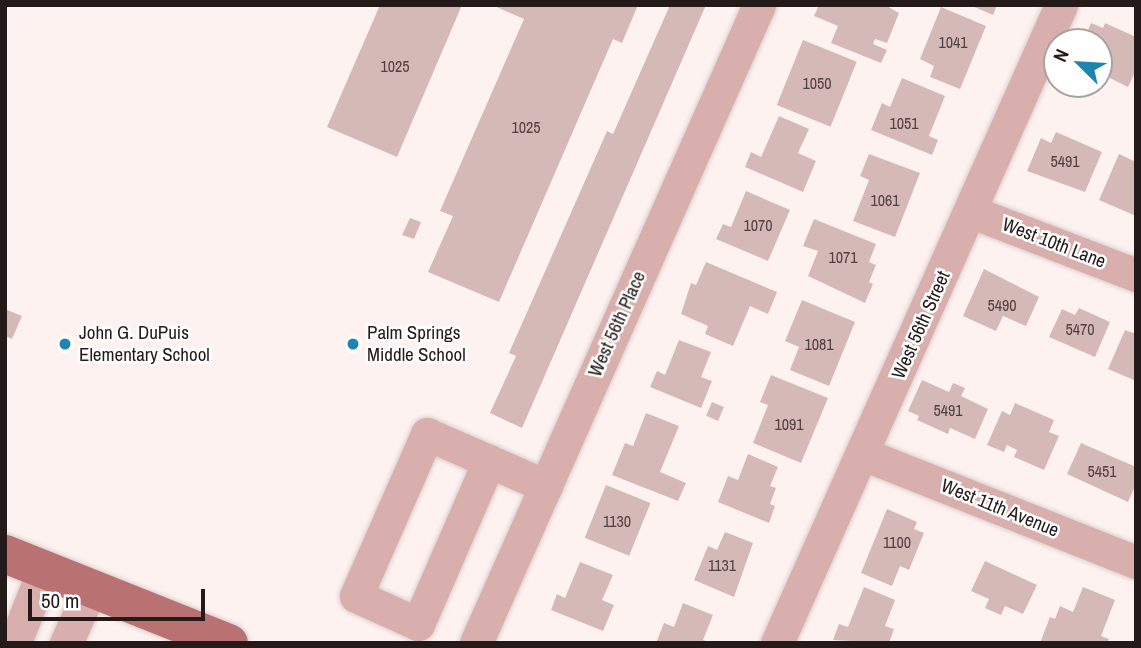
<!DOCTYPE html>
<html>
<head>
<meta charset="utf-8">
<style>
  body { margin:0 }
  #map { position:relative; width:1141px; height:648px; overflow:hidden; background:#fef2f1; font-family:"Archivo Narrow",sans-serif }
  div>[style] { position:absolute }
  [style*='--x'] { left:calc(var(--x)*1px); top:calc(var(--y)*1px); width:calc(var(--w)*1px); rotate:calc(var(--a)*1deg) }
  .building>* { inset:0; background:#d5b9b7; transform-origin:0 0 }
  .roads { filter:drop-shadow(0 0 2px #dbcfce) drop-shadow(0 0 2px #dbcfce) }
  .minor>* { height:33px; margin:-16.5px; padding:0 16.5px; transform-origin:16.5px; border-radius:16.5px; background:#d8afad }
  .major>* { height:38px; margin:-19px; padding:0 19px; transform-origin:19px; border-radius:19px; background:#b97271 }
  .dots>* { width:19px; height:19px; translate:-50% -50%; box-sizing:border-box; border:4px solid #fff; border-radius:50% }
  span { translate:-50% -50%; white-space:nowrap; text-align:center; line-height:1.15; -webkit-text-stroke:5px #fff; paint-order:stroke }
  .number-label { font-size:16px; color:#504240 }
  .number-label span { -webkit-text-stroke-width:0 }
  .street-label { font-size:19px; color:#241a19 }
  .poi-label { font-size:19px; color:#241a19 }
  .left { translate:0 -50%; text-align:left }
  .frame { position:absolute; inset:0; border:7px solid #241a19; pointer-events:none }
  .north { position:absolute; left:1043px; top:28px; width:70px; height:70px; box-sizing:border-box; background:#fff; border:2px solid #a7a3a3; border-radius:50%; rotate:294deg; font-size:19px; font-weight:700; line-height:28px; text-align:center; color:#241a19 }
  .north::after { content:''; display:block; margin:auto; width:24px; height:32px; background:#1e85ae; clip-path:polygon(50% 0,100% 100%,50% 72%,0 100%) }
  .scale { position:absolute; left:28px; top:589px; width:177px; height:32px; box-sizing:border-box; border:4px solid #241a19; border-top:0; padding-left:9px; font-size:21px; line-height:24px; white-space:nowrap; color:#241a19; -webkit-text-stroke:5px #fff; paint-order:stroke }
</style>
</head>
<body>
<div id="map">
  <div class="building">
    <i style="clip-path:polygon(380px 5px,462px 5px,397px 157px,327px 127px)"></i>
    <i style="clip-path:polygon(492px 5px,638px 5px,622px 43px,613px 39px,499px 302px,428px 272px,453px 216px,440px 211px,524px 19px)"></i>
    <i style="clip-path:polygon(670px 5px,706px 5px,522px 428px,490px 413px,516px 356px,509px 353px,607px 131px,613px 134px)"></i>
    <i style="clip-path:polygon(819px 5px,885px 5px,899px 13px,887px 43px,875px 39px,873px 44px,887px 50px,881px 63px,831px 43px,838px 26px,814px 16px)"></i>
    <i style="clip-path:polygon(970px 5px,997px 5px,993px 15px)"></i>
    <i style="clip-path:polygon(941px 7px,986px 26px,960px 89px,930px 77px,934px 66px,920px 59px)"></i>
    <i style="clip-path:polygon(1091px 23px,1103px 28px,1105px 23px,1136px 37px,1136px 70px,1128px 87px,1106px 76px,1099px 92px,1081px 84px,1099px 84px,1099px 42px,1083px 42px)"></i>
    <i style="left:803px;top:40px;width:58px;height:70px;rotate:22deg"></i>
    <i style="clip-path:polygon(902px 78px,945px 96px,929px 136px,938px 140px,932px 155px,871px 130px,882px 103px,890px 107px)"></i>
    <i style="clip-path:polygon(779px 116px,809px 129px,798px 153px,816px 161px,803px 192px,745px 167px,751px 152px,761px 157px)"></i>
    <i style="clip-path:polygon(1056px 132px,1102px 152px,1085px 192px,1027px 171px,1041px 138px,1051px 143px)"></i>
    <i style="clip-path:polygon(869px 154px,920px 173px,895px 237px,853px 221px,869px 180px,860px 176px)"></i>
    <i style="clip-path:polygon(1119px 154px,1136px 162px,1136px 216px,1099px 200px)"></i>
    <i style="clip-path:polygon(746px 191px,790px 210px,768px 261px,716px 239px,723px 224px,731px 227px)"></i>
    <i style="clip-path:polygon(410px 218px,421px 222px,414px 239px,402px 235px)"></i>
    <i style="clip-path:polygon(814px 219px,876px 244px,869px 262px,876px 265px,869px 282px,873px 284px,865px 303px,808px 276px,818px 251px,803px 246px)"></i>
    <i style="clip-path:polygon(706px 262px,777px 292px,768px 314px,750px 306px,733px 346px,705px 334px,708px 326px,681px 314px,691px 283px,696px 285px)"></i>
    <i style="clip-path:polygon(984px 269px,1039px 297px,1026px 326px,1003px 316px,996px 331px,963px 316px)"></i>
    <i style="clip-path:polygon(802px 300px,855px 322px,829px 386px,790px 370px,799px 347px,785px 341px)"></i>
    <i style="clip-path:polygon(1079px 308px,1110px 322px,1095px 357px,1049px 337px,1062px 309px,1075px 315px)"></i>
    <i style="clip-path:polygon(5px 309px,22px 316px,12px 339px,5px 336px)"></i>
    <i style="clip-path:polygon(1125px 330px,1136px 334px,1136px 381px,1108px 369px)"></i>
    <i style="clip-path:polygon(679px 340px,711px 352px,701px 377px,712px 381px,701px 408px,650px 387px,657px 371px,665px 375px)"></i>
    <i style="clip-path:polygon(771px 375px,828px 398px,801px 463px,753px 443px,768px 405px,760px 402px)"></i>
    <i style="clip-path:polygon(922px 380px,949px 392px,953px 383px,965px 388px,961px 396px,988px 409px,975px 439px,950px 428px,948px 434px,917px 420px,919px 416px,908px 411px)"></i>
    <i style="left:712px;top:402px;width:13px;height:15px;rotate:23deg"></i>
    <i style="clip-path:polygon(1015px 403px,1054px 420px,1049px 432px,1059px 436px,1044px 470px,1014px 457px,1017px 450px,1007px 445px,1004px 452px,987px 445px,1002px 411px,1010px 415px)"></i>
    <i style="clip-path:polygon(646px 413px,679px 426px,660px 472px,686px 483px,678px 501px,612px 475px,625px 443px,633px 446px)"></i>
    <i style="clip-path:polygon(1081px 443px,1136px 467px,1136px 484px,1128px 502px,1067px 474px)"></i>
    <i style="clip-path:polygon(748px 454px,778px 467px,770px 486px,776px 488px,770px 504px,775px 506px,769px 523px,718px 502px,728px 476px,738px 480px)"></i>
    <i style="left:606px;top:485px;width:48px;height:57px;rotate:22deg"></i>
    <i style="clip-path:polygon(887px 509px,917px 522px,914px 529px,924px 533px,909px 570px,900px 566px,892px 586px,861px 573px)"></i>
    <i style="clip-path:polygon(725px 532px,753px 543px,734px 597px,694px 580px,708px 546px,717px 550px)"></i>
    <i style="clip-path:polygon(985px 561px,1037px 585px,1023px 614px,1005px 606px,1001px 615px,985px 608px,989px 599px,971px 591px)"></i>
    <i style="clip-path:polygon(580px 562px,613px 575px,602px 600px,614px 605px,603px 631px,551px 610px,557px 594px,565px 598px)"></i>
    <i style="clip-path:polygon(864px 587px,895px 600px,885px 626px,894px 629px,889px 643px,833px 640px,839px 624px,848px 627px)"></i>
    <i style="clip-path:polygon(1083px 587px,1115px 600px,1101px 636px,1109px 639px,1107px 643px,1040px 643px,1050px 617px,1055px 619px,1060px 606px,1073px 612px)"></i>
    <i style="clip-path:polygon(683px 603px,713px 615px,703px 640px,710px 643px,656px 643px,664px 623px,674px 627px)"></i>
  </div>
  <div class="roads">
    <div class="minor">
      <i style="--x:972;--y:212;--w:176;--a:21"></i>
      <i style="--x:863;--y:454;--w:294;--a:21.6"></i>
      <i style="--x:489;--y:461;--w:178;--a:113.5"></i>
      <i style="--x:418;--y:624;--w:68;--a:-155.7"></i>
      <i style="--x:356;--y:596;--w:177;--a:-66.3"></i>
      <i style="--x:427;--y:434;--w:130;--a:23.6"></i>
      <i style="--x:5;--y:639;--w:10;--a:17"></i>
      <i style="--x:15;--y:642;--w:79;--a:-68.3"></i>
      <i style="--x:66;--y:643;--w:60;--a:-65.6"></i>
      <i style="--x:476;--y:643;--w:698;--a:-66.08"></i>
      <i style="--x:777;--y:643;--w:698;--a:-66"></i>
    </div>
    <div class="major">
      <i style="--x:5;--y:554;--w:241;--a:21.7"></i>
    </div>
  </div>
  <div class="dots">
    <i style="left:65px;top:344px;background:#1e85ae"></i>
    <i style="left:353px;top:344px;background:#1e85ae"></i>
  </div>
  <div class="number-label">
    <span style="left:953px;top:42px">1041</span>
    <span style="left:395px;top:66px">1025</span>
    <span style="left:817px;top:83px">1050</span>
    <span style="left:904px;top:123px">1051</span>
    <span style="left:526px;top:127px">1025</span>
    <span style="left:1065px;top:161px">5491</span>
    <span style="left:885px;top:200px">1061</span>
    <span style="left:758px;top:225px">1070</span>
    <span style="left:843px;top:257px">1071</span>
    <span style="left:1002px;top:305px">5490</span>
    <span style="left:1080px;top:329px">5470</span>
    <span style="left:819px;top:344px">1081</span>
    <span style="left:948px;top:410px">5491</span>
    <span style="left:789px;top:424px">1091</span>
    <span style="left:1102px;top:471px">5451</span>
    <span style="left:617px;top:521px">1130</span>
    <span style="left:897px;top:542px">1100</span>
    <span style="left:722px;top:565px">1131</span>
  </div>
  <div class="street-label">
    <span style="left:1054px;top:243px;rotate:21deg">West 10th Lane</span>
    <span style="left:617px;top:324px;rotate:-66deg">West 56th Place</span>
    <span style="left:921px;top:325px;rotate:-66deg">West 56th Street</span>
    <span style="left:1000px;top:508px;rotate:22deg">West 11th Avenue</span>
  </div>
  <div class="poi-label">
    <span class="left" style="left:79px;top:344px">John G. DuPuis<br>Elementary School</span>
    <span class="left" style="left:367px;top:344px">Palm Springs<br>Middle School</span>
  </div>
  <div class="frame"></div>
  <div class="north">N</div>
  <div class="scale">50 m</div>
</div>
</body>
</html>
